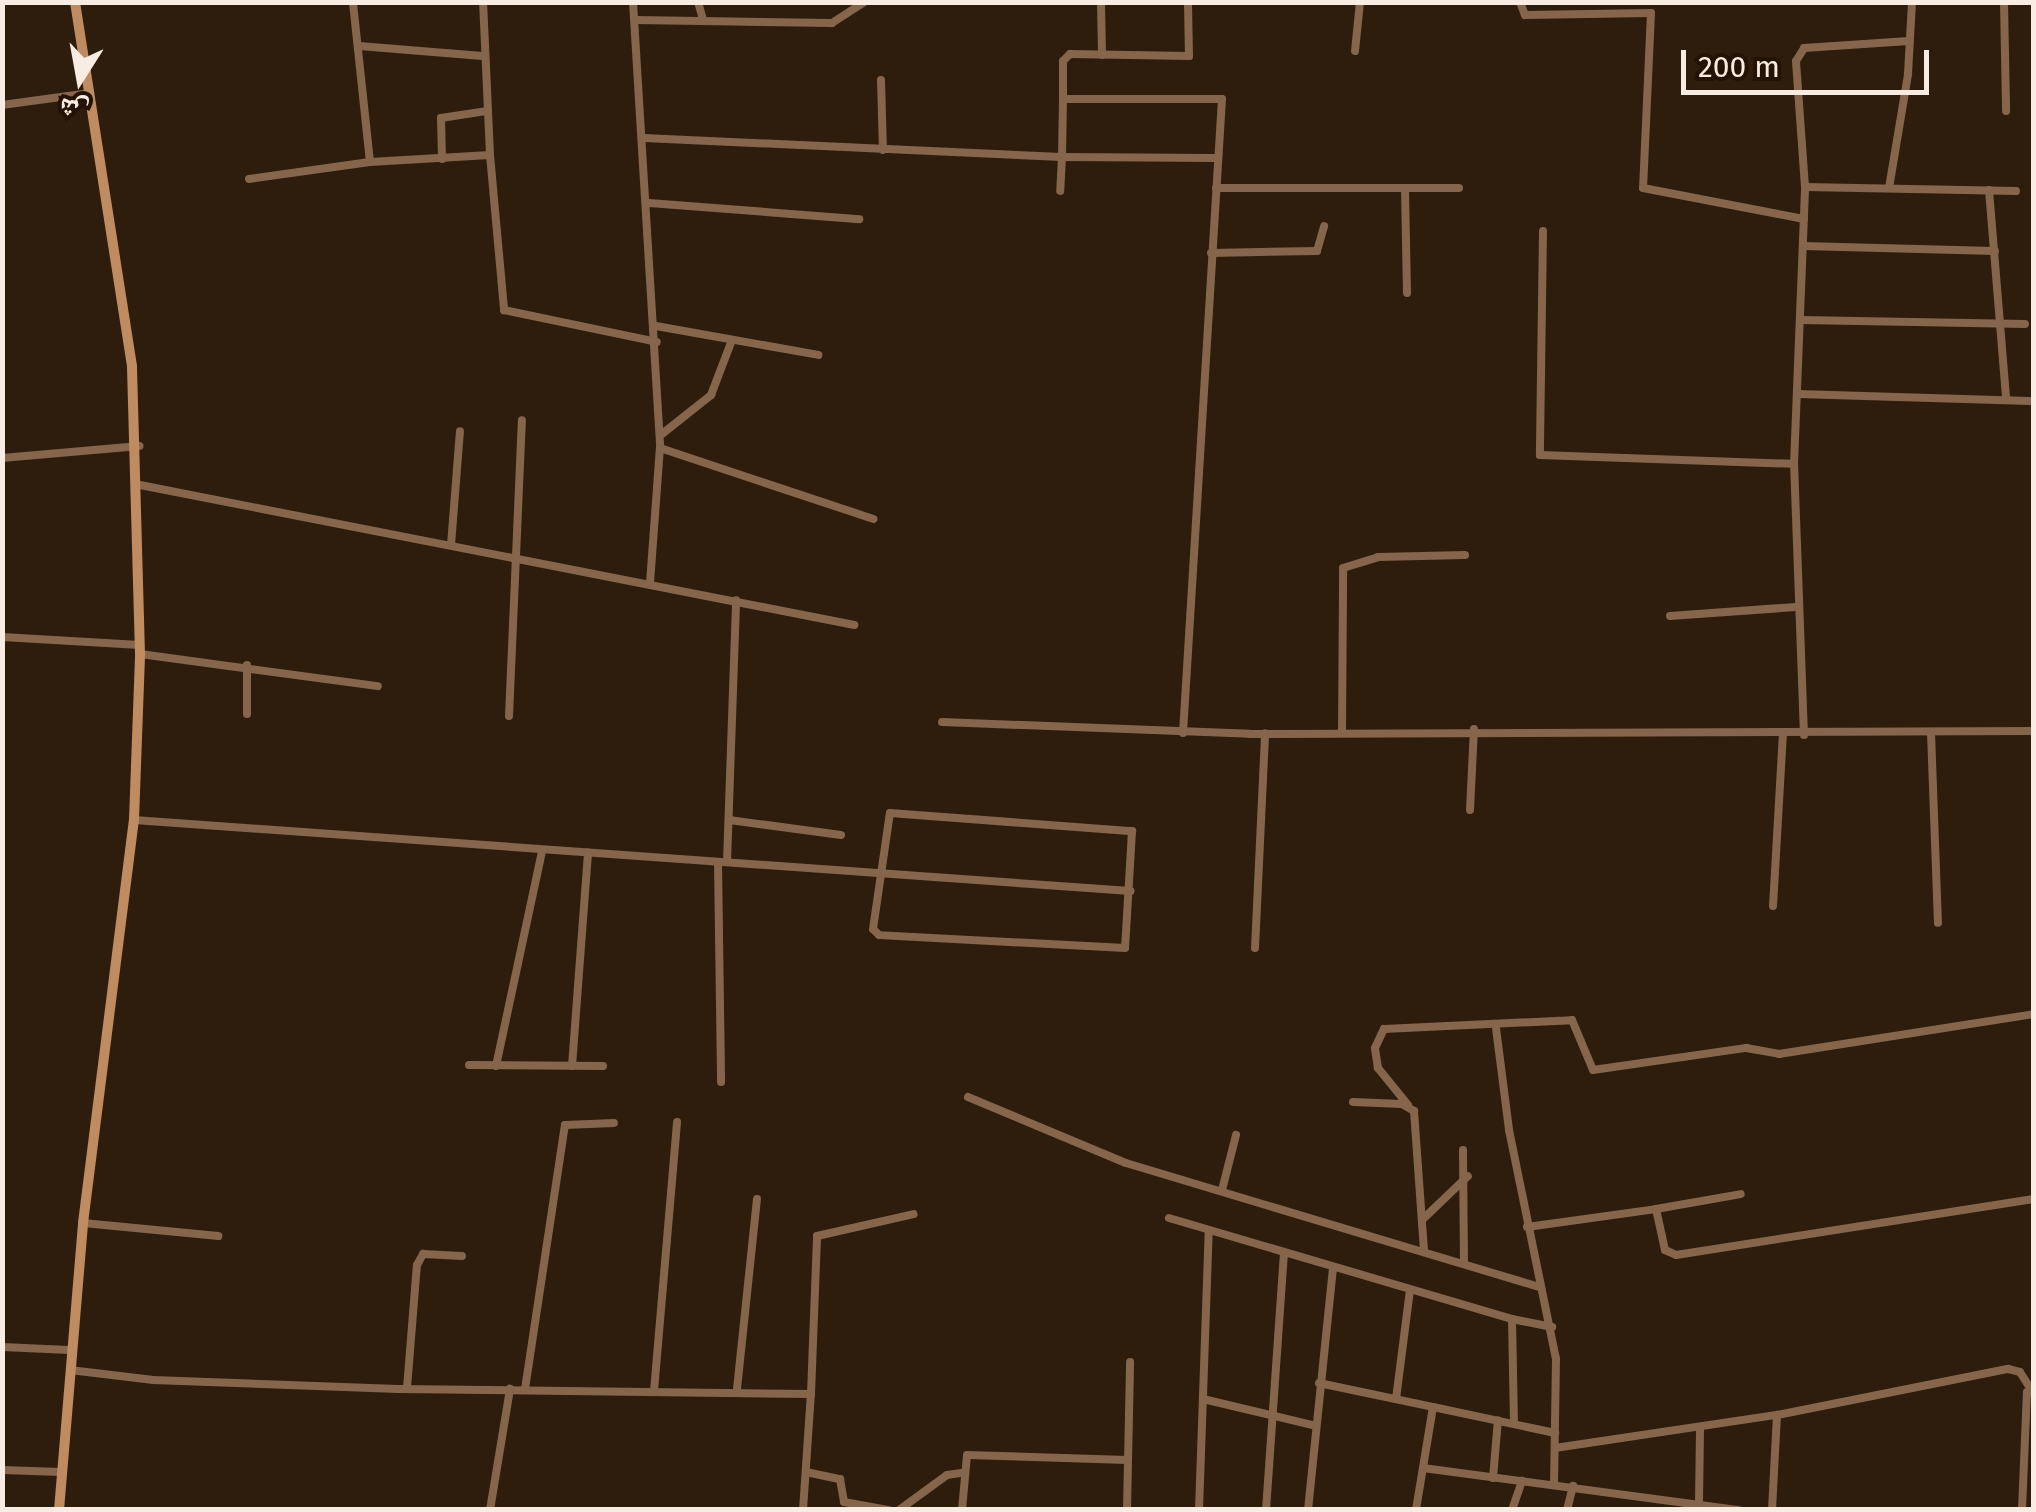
<!DOCTYPE html>
<html>
<head>
<meta charset="utf-8">
<style>
  body { margin:0 }
  #map { position:relative; width:2036px; height:1512px; overflow:hidden; background:#2e1c0c; font-family:"Fira Sans","Noto Naskh Arabic",sans-serif }
  div>[style] { position:absolute }
  [style*='--x'] { left:calc(var(--x)*1px); top:calc(var(--y)*1px); width:calc(var(--w)*1px); rotate:calc(var(--a)*1deg) }
  .street>* { height:8px; margin:-4px; padding:0 4px; transform-origin:4px; border-radius:4px; background:#85654b }
  .secondary>* { height:10px; margin:-5px; padding:0 5px; transform-origin:5px; border-radius:5px; background:#bf8b60 }
  span { translate:-50% -50%; white-space:nowrap; text-align:center; line-height:1.15; -webkit-text-stroke:9px #241304; paint-order:stroke }
  .frame { position:absolute; inset:0; border:5px solid #f9ece2; pointer-events:none }
  .north { position:absolute; left:30px; top:30px; width:100px; height:100px; -webkit-text-stroke:8px #241304; paint-order:stroke; rotate:191deg; font-size:28px; font-weight:700; line-height:40px; text-align:center; color:#f9ece2 }
  .north::after { content:''; display:block; margin:auto; width:35px; height:45px; background:#f9ece2; clip-path:polygon(50% 0,100% 100%,50% 72%,0 100%) }
  .scale { position:absolute; left:1681px; top:50px; width:248px; height:45px; box-sizing:border-box; border:5px solid #f9ece2; border-top:0; padding-left:12px; font-size:30px; line-height:35px; white-space:nowrap; color:#f9ece2; -webkit-text-stroke:8px #241304; paint-order:stroke }
</style>
</head>
<body>
<div id="map">
  <div class="street">
    <i style="--x:633;--y:2;--w:447;--a:86.5"></i>
    <i style="--x:698;--y:2;--w:19;--a:74"></i>
    <i style="--x:1101;--y:2;--w:53;--a:88.9"></i>
    <i style="--x:1520;--y:2;--w:14;--a:69"></i>
    <i style="--x:1525;--y:15;--w:126;--a:-0.9"></i>
    <i style="--x:1651;--y:13;--w:175;--a:92.6"></i>
    <i style="--x:1643;--y:188;--w:164;--a:10.9"></i>
    <i style="--x:2004;--y:2;--w:109;--a:88.9"></i>
    <i style="--x:635;--y:20;--w:197;--a:0.9"></i>
    <i style="--x:832;--y:23;--w:38;--a:-33"></i>
    <i style="--x:359;--y:46;--w:124;--a:4.6"></i>
    <i style="--x:1355;--y:51;--w:49;--a:-84.2"></i>
    <i style="--x:881;--y:80;--w:70;--a:88.4"></i>
    <i style="--x:1063;--y:99;--w:58;--a:91"></i>
    <i style="--x:1062;--y:157;--w:156;--a:0.4"></i>
    <i style="--x:2;--y:105;--w:89;--a:-7.8"></i>
    <i style="--x:644;--y:138;--w:418;--a:2.6"></i>
    <i style="--x:1062;--y:157;--w:34;--a:93"></i>
    <i style="--x:490;--y:155;--w:156;--a:84.8"></i>
    <i style="--x:504;--y:310;--w:156;--a:11.8"></i>
    <i style="--x:442;--y:159;--w:41;--a:-91.4"></i>
    <i style="--x:441;--y:118;--w:47;--a:-8.7"></i>
    <i style="--x:370;--y:162;--w:120;--a:-3.3"></i>
    <i style="--x:490;--y:155;--w:153;--a:-92.6"></i>
    <i style="--x:249;--y:179;--w:122;--a:-8"></i>
    <i style="--x:370;--y:162;--w:161;--a:-96.1"></i>
    <i style="--x:1805;--y:187;--w:211;--a:1.1"></i>
    <i style="--x:1216;--y:188;--w:243;--a:0"></i>
    <i style="--x:1889;--y:188;--w:116;--a:-80.5"></i>
    <i style="--x:1908;--y:74;--w:72;--a:-86.8"></i>
    <i style="--x:1405;--y:189;--w:104;--a:88.9"></i>
    <i style="--x:1989;--y:190;--w:210;--a:85.3"></i>
    <i style="--x:649;--y:203;--w:211;--a:4.4"></i>
    <i style="--x:1543;--y:231;--w:224;--a:90.8"></i>
    <i style="--x:1540;--y:455;--w:254;--a:2"></i>
    <i style="--x:1803;--y:246;--w:192;--a:1.5"></i>
    <i style="--x:1211;--y:253;--w:106;--a:-1.1"></i>
    <i style="--x:1317;--y:251;--w:26;--a:-74"></i>
    <i style="--x:1801;--y:320;--w:224;--a:1"></i>
    <i style="--x:656;--y:326;--w:165;--a:10.1"></i>
    <i style="--x:1798;--y:394;--w:232;--a:1.7"></i>
    <i style="--x:662;--y:434;--w:63;--a:-38.5"></i>
    <i style="--x:711;--y:395;--w:59;--a:-69.1"></i>
    <i style="--x:2;--y:458;--w:138;--a:-5"></i>
    <i style="--x:140;--y:485;--w:728;--a:11.09"></i>
    <i style="--x:451;--y:545;--w:114;--a:-85.5"></i>
    <i style="--x:650;--y:583;--w:135;--a:-85.8"></i>
    <i style="--x:660;--y:448;--w:225;--a:18.4"></i>
    <i style="--x:1670;--y:616;--w:126;--a:-4.1"></i>
    <i style="--x:2;--y:637;--w:138;--a:3.3"></i>
    <i style="--x:140;--y:654;--w:240;--a:7.7"></i>
    <i style="--x:247;--y:714;--w:49;--a:-90"></i>
    <i style="--x:509;--y:716;--w:296;--a:-87.5"></i>
    <i style="--x:942;--y:722;--w:308;--a:2.2"></i>
    <i style="--x:1250;--y:734;--w:784;--a:-0.22"></i>
    <i style="--x:1342;--y:731;--w:163;--a:-89.6"></i>
    <i style="--x:1343;--y:568;--w:37;--a:-17"></i>
    <i style="--x:1378;--y:557;--w:87;--a:-1.3"></i>
    <i style="--x:1183;--y:733;--w:635;--a:-86.48"></i>
    <i style="--x:1222;--y:99;--w:159;--a:180"></i>
    <i style="--x:1063;--y:99;--w:38;--a:-90"></i>
    <i style="--x:1063;--y:61;--w:10;--a:-45"></i>
    <i style="--x:1070;--y:54;--w:119;--a:1"></i>
    <i style="--x:1189;--y:56;--w:54;--a:-91.1"></i>
    <i style="--x:1931;--y:733;--w:190;--a:87.9"></i>
    <i style="--x:1804;--y:735;--w:271;--a:-92.1"></i>
    <i style="--x:1794;--y:464;--w:277;--a:-87.7"></i>
    <i style="--x:1805;--y:187;--w:126;--a:-94.1"></i>
    <i style="--x:1796;--y:61;--w:15;--a:-58"></i>
    <i style="--x:1804;--y:48;--w:105;--a:-3.8"></i>
    <i style="--x:1470;--y:810;--w:81;--a:-87.2"></i>
    <i style="--x:890;--y:813;--w:243;--a:4.3"></i>
    <i style="--x:1132;--y:831;--w:117;--a:93.4"></i>
    <i style="--x:1125;--y:948;--w:246;--a:-177"></i>
    <i style="--x:879;--y:935;--w:8;--a:-135"></i>
    <i style="--x:873;--y:929;--w:117;--a:-81.7"></i>
    <i style="--x:134;--y:820;--w:999;--a:4.08"></i>
    <i style="--x:729;--y:820;--w:113;--a:7.6"></i>
    <i style="--x:718;--y:862;--w:220;--a:89.2"></i>
    <i style="--x:727;--y:862;--w:262;--a:-88"></i>
    <i style="--x:1773;--y:906;--w:172;--a:-86.7"></i>
    <i style="--x:1255;--y:948;--w:215;--a:-87.3"></i>
    <i style="--x:1496;--y:1028;--w:103;--a:82.7"></i>
    <i style="--x:1509;--y:1130;--w:234;--a:78.4"></i>
    <i style="--x:1556;--y:1359;--w:125;--a:90.9"></i>
    <i style="--x:469;--y:1065;--w:134;--a:0.4"></i>
    <i style="--x:496;--y:1066;--w:220;--a:-77.9"></i>
    <i style="--x:572;--y:1066;--w:214;--a:-85.7"></i>
    <i style="--x:968;--y:1097;--w:171;--a:22.7"></i>
    <i style="--x:1126;--y:1163;--w:432;--a:16.7"></i>
    <i style="--x:1353;--y:1102;--w:49;--a:2.3"></i>
    <i style="--x:1402;--y:1104;--w:14;--a:30"></i>
    <i style="--x:1414;--y:1111;--w:141;--a:85.9"></i>
    <i style="--x:1408;--y:1105;--w:48;--a:-129"></i>
    <i style="--x:1378;--y:1068;--w:20;--a:-99"></i>
    <i style="--x:1375;--y:1048;--w:21;--a:-65"></i>
    <i style="--x:1384;--y:1029;--w:188;--a:-2.7"></i>
    <i style="--x:1572;--y:1020;--w:54;--a:67.2"></i>
    <i style="--x:1593;--y:1070;--w:155;--a:-8.2"></i>
    <i style="--x:1746;--y:1048;--w:34;--a:10"></i>
    <i style="--x:1779;--y:1054;--w:258;--a:-8.9"></i>
    <i style="--x:1463;--y:1150;--w:113;--a:89.5"></i>
    <i style="--x:1222;--y:1190;--w:57;--a:-75.7"></i>
    <i style="--x:1656;--y:1209;--w:86;--a:-10"></i>
    <i style="--x:1169;--y:1218;--w:358;--a:16.4"></i>
    <i style="--x:1512;--y:1319;--w:104;--a:88.9"></i>
    <i style="--x:1423;--y:1219;--w:62;--a:-43.7"></i>
    <i style="--x:83;--y:1223;--w:136;--a:5.5"></i>
    <i style="--x:1527;--y:1227;--w:130;--a:-7.9"></i>
    <i style="--x:1656;--y:1209;--w:42;--a:77.6"></i>
    <i style="--x:1665;--y:1250;--w:12;--a:24"></i>
    <i style="--x:1676;--y:1255;--w:362;--a:-8.9"></i>
    <i style="--x:1512;--y:1319;--w:41;--a:11.3"></i>
    <i style="--x:2;--y:1347;--w:67;--a:2.6"></i>
    <i style="--x:70;--y:1370;--w:84;--a:6.9"></i>
    <i style="--x:153;--y:1380;--w:245;--a:2.1"></i>
    <i style="--x:398;--y:1389;--w:413;--a:0.7"></i>
    <i style="--x:811;--y:1394;--w:158;--a:-87.8"></i>
    <i style="--x:817;--y:1236;--w:99;--a:-12.8"></i>
    <i style="--x:1319;--y:1383;--w:116;--a:11.9"></i>
    <i style="--x:1433;--y:1407;--w:104;--a:99.4"></i>
    <i style="--x:407;--y:1388;--w:123;--a:-85.4"></i>
    <i style="--x:417;--y:1265;--w:13;--a:-61"></i>
    <i style="--x:423;--y:1254;--w:39;--a:3"></i>
    <i style="--x:525;--y:1389;--w:267;--a:-81.4"></i>
    <i style="--x:565;--y:1125;--w:49;--a:-2.3"></i>
    <i style="--x:737;--y:1389;--w:191;--a:-84"></i>
    <i style="--x:654;--y:1391;--w:270;--a:-85.1"></i>
    <i style="--x:1203;--y:1399;--w:116;--a:13.4"></i>
    <i style="--x:1396;--y:1399;--w:110;--a:-82.7"></i>
    <i style="--x:1433;--y:1407;--w:125;--a:12"></i>
    <i style="--x:1555;--y:1448;--w:224;--a:-8.5"></i>
    <i style="--x:1777;--y:1415;--w:236;--a:-11.3"></i>
    <i style="--x:2008;--y:1369;--w:12;--a:14"></i>
    <i style="--x:2020;--y:1372;--w:26;--a:58"></i>
    <i style="--x:1423;--y:1468;--w:319;--a:7.6"></i>
    <i style="--x:2;--y:1470;--w:59;--a:1.9"></i>
    <i style="--x:806;--y:1472;--w:35;--a:12"></i>
    <i style="--x:840;--y:1479;--w:23;--a:80"></i>
    <i style="--x:844;--y:1502;--w:46;--a:10.1"></i>
    <i style="--x:1493;--y:1478;--w:58;--a:-85.1"></i>
    <i style="--x:1699;--y:1502;--w:74;--a:-89.2"></i>
    <i style="--x:490;--y:1510;--w:123;--a:-80.6"></i>
    <i style="--x:803;--y:1510;--w:116;--a:-86.1"></i>
    <i style="--x:899;--y:1510;--w:59;--a:-36.1"></i>
    <i style="--x:947;--y:1475;--w:15;--a:-8"></i>
    <i style="--x:962;--y:1510;--w:55;--a:-84.8"></i>
    <i style="--x:967;--y:1455;--w:160;--a:1.8"></i>
    <i style="--x:1127;--y:1510;--w:148;--a:-88.8"></i>
    <i style="--x:1199;--y:1510;--w:280;--a:-88"></i>
    <i style="--x:1266;--y:1510;--w:257;--a:-86"></i>
    <i style="--x:1308;--y:1510;--w:242;--a:-84.1"></i>
    <i style="--x:1512;--y:1510;--w:31;--a:-71"></i>
    <i style="--x:1567;--y:1510;--w:25;--a:-76"></i>
    <i style="--x:1772;--y:1510;--w:95;--a:-87"></i>
    <i style="--x:2022;--y:1510;--w:118;--a:-87.6"></i>
  </div>
  <div class="secondary">
    <i style="--x:59;--y:1510;--w:288;--a:-85.2"></i>
    <i style="--x:83;--y:1223;--w:406;--a:-82.8"></i>
    <i style="--x:134;--y:820;--w:166;--a:-87.9"></i>
    <i style="--x:140;--y:654;--w:288;--a:-91.6"></i>
    <i style="--x:132;--y:366;--w:368;--a:-98.9"></i>
  </div>
  <div class="frame"></div>
  <div class="north">ش</div>
  <div class="scale">200 m</div>
</div>
</body>
</html>
